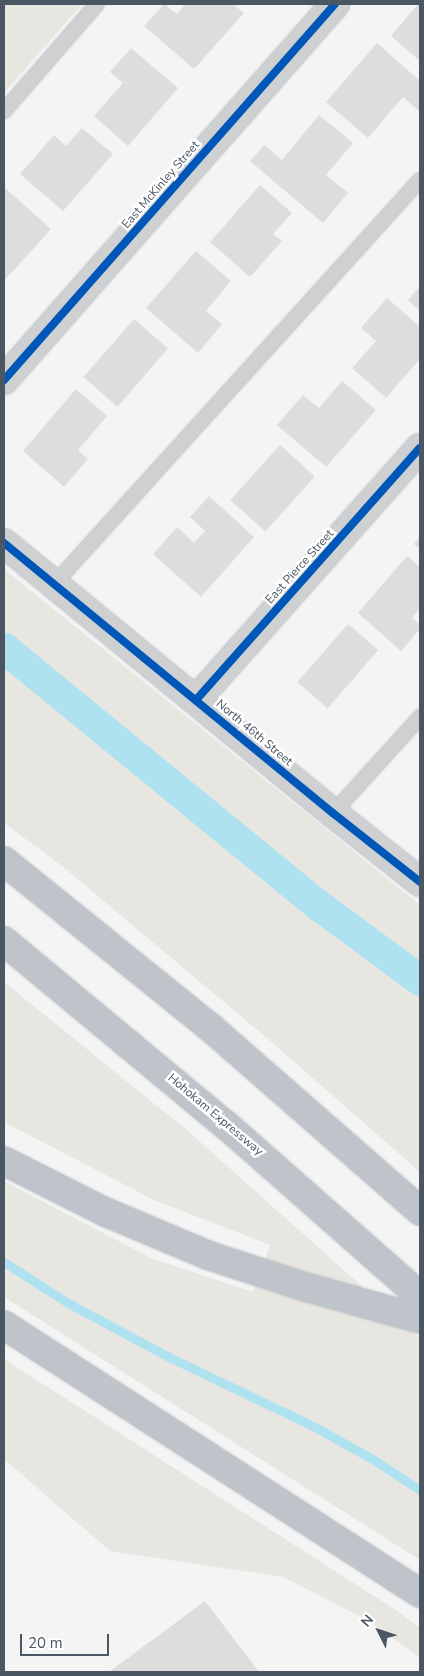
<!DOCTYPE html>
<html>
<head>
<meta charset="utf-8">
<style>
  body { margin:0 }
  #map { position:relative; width:424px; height:1676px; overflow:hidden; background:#f4f4f4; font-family:"Nunito Sans",sans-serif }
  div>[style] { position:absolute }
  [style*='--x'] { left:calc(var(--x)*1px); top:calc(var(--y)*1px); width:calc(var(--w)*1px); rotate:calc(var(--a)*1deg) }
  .sand>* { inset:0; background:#e7e6e1 }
  .stream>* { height:9px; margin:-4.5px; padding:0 4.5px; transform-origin:4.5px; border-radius:4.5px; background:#aee2f0 }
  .canal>* { height:31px; margin:-15.5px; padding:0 15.5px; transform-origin:15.5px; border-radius:15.5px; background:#aee2f0 }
  .building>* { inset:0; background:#ddddde; transform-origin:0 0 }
  .roads { filter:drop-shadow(0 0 1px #b9bec3) drop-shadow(0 0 1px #b9bec3) }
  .service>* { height:14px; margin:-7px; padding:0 7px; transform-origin:7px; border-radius:7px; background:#ced0d2 }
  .minor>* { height:28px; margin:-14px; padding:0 14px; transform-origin:14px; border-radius:14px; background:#ced0d2 }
  .motorway>* { height:28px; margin:-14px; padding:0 14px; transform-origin:14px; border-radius:14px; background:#bec4c9 }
  .cycleway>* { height:8px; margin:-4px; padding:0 4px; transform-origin:4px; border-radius:4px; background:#0057b8 }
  span { translate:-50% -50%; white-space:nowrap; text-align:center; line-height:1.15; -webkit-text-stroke:5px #fff; paint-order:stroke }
  .street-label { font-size:12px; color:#4a5661 }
  .frame { position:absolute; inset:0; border:5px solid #4a5661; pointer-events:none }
  .north { position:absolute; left:354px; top:1606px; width:50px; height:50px; -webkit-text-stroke:4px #fff; paint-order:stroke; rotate:311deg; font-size:14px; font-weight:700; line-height:20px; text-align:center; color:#4a5661 }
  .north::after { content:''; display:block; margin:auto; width:18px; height:22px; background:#4a5661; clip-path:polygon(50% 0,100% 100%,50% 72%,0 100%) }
  .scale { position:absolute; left:20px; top:1634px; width:89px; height:22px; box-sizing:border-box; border:2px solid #4a5661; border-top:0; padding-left:6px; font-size:15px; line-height:18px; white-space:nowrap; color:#4a5661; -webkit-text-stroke:4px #fff; paint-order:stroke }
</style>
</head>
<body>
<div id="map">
  <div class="sand">
    <i style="clip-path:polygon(4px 4px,82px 4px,4px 93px)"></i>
    <i style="clip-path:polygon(4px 569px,420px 905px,420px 1172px,268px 1039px,62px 866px,4px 823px)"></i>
    <i style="clip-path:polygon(4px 982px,188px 1131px,420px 1338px,420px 1560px,4px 1297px,4px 1181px,151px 1258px,253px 1292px,270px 1245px,154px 1200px,4px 1122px)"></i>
    <i style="clip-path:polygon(4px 1359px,399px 1612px,420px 1628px,420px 1658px,369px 1621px,283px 1577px,110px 1551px,4px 1459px)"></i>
  </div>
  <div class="stream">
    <i style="--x:4;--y:1262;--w:76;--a:32.6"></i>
    <i style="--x:68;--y:1303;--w:115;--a:28.1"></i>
    <i style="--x:169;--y:1357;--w:162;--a:25.6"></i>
    <i style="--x:315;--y:1427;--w:68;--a:29.2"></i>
    <i style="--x:374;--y:1460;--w:55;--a:33.1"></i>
  </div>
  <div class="canal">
    <i style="--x:4;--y:648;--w:409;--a:39.3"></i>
    <i style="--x:321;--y:907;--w:123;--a:36.4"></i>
  </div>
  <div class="building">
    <i style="clip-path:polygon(164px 4px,177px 14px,185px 4px,233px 4px,244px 13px,194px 69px,144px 26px)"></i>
    <i style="clip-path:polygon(418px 4px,420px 4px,420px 61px,391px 36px)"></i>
    <i style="clip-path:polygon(377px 43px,420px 81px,420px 112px,403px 97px,368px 138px,326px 102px)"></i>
    <i style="clip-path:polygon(131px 48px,178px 88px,128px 146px,94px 116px,123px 83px,110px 72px)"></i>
    <i style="clip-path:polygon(319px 115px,353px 143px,326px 175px,348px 193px,323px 223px,250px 161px,264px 145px,282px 160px)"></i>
    <i style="clip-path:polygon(82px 128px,113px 154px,63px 211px,20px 174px,54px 135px,66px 146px)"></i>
    <i style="clip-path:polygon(260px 185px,292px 213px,273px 234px,282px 241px,250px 277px,210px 242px)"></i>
    <i style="clip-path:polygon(4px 187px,51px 229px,4px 281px)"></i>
    <i style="clip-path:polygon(196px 251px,231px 281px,206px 311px,222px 324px,198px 353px,146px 308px)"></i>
    <i style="clip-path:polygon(420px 286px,420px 311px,408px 300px)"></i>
    <i style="clip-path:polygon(387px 298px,420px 327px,420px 359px,386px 398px,352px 368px,376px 341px,361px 328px)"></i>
    <i style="left:134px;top:319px;width:45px;height:77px;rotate:41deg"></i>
    <i style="clip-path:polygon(342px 381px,376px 410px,326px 467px,277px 425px,303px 395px,319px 408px)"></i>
    <i style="clip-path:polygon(76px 389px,107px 416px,78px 450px,88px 459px,64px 487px,23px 451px)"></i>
    <i style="left:280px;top:445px;width:47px;height:74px;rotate:42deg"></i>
    <i style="clip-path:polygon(209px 496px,254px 537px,201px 597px,153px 554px,177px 527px,194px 543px,205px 531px,190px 517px)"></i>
    <i style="clip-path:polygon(420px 537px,420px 549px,414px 544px)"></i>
    <i style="clip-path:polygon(407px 556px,420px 567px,420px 608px,412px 618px,420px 625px,420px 629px,401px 651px,358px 613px)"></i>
    <i style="left:348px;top:624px;width:40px;height:77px;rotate:41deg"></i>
    <i style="clip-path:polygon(205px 1601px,259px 1672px,109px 1672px,136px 1652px)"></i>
  </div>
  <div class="roads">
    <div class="service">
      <i style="--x:4;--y:111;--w:142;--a:-49"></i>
      <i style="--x:54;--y:584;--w:545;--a:-47.83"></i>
      <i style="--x:333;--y:813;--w:130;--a:-47.8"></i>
    </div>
    <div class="minor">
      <i style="--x:4;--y:380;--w:501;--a:-48.64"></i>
      <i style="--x:4;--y:543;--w:426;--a:39.4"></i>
      <i style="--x:333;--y:813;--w:111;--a:38.4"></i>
      <i style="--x:196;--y:700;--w:337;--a:-48.4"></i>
    </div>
    <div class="motorway">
      <i style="--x:4;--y:861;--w:266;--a:38.9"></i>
      <i style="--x:211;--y:1028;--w:278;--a:41.2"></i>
      <i style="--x:4;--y:941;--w:288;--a:39.7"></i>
      <i style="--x:226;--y:1125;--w:259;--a:41.4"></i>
      <i style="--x:4;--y:1161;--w:111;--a:26.8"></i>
      <i style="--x:103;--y:1211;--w:113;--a:22.9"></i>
      <i style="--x:207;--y:1255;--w:100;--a:18.1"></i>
      <i style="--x:302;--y:1286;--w:123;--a:15.6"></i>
      <i style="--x:4;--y:1325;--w:495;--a:32.8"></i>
    </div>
  </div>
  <div class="cycleway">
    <i style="--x:4;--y:380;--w:501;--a:-48.64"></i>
    <i style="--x:4;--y:543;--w:426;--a:39.4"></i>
    <i style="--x:333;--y:813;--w:111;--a:38.4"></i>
    <i style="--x:196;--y:700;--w:337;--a:-48.4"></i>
  </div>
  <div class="street-label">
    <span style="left:161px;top:185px;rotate:-49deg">East McKinley Street</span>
    <span style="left:300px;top:567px;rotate:-48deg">East Pierce Street</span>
    <span style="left:254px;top:733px;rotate:40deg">North 46th Street</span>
    <span style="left:215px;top:1115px;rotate:40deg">Hohokam Expressway</span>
  </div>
  <div class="frame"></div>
  <div class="north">N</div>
  <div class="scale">20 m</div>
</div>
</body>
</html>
